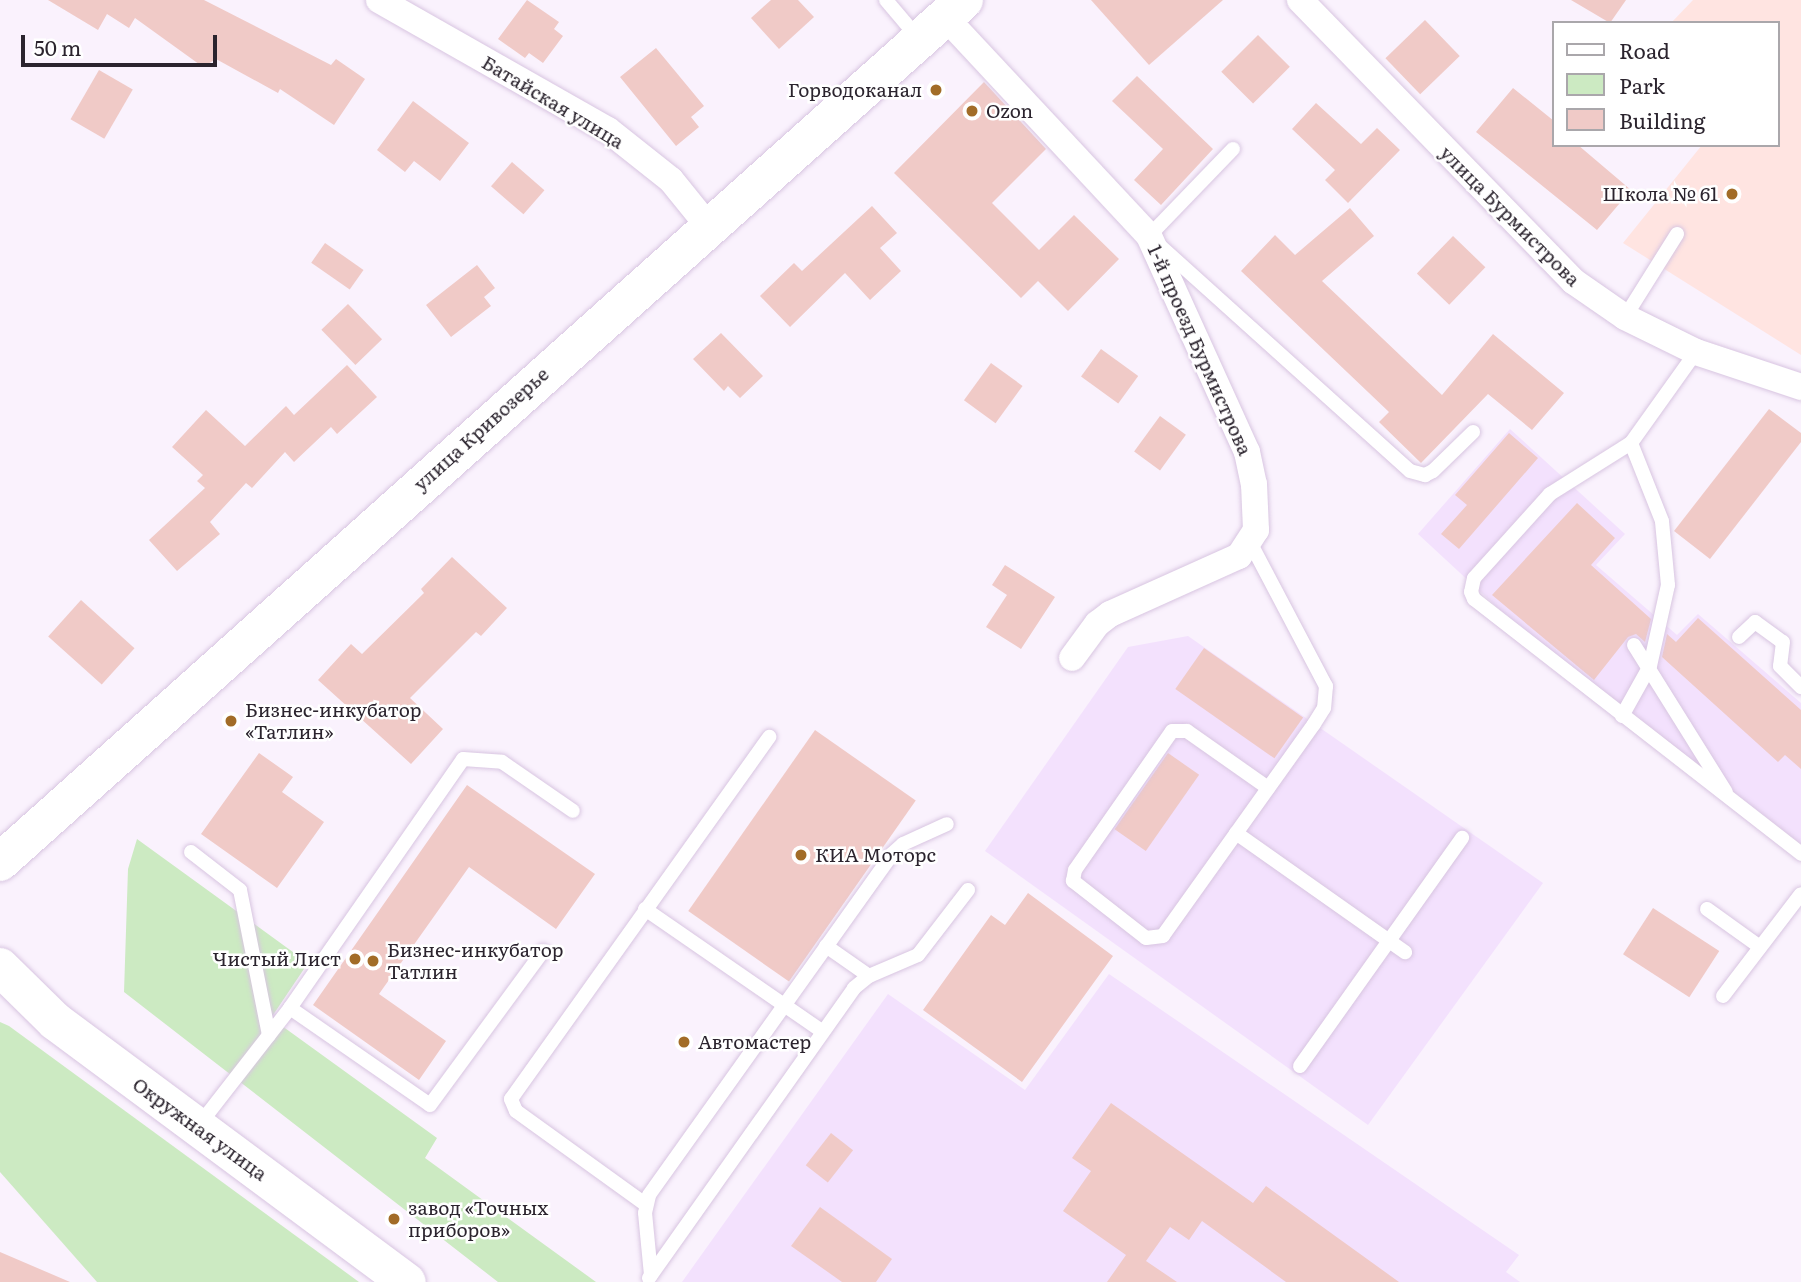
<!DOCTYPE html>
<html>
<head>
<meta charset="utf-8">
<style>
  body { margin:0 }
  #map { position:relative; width:1801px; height:1282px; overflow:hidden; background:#faf2fd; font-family:Literata,serif }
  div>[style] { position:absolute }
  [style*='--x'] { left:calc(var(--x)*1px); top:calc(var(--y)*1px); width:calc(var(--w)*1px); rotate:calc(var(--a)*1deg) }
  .built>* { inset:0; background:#f3e1fd }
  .education>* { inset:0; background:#ffe4e1 }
  .green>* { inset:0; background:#cceac2 }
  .building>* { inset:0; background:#f0cac7; transform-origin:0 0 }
  .roads { filter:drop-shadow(0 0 2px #d8c5e1) drop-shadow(0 0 2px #d8c5e1) }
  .lane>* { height:14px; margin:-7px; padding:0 7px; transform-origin:7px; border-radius:7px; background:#fff }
  .street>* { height:26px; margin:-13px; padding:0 13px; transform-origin:13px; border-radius:13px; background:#fff }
  .primary>* { height:38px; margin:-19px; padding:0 19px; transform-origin:19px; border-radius:19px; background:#fff }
  .dots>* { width:19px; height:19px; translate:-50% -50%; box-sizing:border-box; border:4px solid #fff; border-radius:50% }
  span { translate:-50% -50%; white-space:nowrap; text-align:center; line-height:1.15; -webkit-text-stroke:5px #fff; paint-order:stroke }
  .poi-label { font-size:19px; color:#2b242e }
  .right { translate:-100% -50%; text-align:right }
  .left { translate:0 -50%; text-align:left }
  .street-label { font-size:19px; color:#2b242e }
  .legend { position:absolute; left:1552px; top:21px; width:228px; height:126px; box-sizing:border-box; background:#fff; border:2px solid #aaa7ab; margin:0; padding:9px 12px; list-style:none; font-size:21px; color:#2b242e }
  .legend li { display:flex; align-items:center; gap:14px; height:35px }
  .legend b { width:35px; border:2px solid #aaa7ab }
  .scale { position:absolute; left:21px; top:35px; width:196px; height:32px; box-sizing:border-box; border:4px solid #2b242e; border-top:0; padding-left:9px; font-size:21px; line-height:24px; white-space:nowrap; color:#2b242e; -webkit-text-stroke:5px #fff; paint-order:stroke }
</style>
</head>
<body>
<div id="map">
  <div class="built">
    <i style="clip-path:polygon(1510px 429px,1625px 534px,1596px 565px,1677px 635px,1698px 614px,1801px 703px,1801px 844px,1526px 634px,1418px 534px)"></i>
    <i style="clip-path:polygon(1188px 636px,1543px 883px,1368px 1125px,985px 851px,1128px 647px)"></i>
    <i style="clip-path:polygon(1109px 974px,1519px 1255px,1506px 1272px,1520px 1282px,682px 1282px,888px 994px,1025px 1090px)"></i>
  </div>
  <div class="education">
    <i style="clip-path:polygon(1693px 0,1801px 0,1801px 355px,1623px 243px,1702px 145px,1778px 145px,1778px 23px,1671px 23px)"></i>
  </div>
  <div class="green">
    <i style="clip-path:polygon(137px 839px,308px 963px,271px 1018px,437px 1138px,425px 1158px,596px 1282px,498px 1282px,124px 992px,128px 869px)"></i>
    <i style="clip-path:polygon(0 1022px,9px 1026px,359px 1282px,97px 1282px,0 1172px)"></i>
  </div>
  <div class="building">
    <i style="clip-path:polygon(48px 0,204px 0,331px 65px,336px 59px,365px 79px,334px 125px,280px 89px,278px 93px,216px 59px,203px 67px,135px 18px,129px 28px,107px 14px,98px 30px)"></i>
    <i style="clip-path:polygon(527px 0,559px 22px,554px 29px,563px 36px,543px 63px,529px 53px,525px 58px,498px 39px)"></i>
    <i style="clip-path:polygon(771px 0,798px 0,814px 17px,779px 49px,751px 18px)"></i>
    <i style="clip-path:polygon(1091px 0,1223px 0,1149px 65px)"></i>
    <i style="clip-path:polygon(1571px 0,1626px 0,1610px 23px)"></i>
    <i style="left:1425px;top:20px;width:50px;height:55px;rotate:46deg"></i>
    <i style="left:1258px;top:35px;width:45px;height:52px;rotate:45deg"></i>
    <i style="clip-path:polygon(656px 48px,704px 106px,691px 117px,699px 127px,676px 146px,620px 77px)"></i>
    <i style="left:99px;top:70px;width:39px;height:57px;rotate:30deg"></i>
    <i style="clip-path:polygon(1137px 76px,1213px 149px,1161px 205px,1134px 180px,1163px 149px,1112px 101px)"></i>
    <i style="clip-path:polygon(984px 82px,1046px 149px,992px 203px,1039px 250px,1074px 215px,1119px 259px,1068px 311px,1038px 281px,1021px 298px,894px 173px)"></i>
    <i style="clip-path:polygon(1513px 88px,1554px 121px,1554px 145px,1578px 145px,1631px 190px,1597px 230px,1476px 132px)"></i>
    <i style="clip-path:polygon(413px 101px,469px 143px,440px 181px,414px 161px,405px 172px,377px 150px)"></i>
    <i style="clip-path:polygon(1316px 103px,1361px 144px,1377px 128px,1400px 150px,1348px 203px,1325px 180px,1335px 170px,1292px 129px)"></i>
    <i style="left:512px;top:162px;width:43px;height:32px;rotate:41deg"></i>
    <i style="clip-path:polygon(872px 206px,897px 233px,880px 248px,901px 271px,870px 300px,845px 273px,790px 327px,760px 296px,794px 263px,802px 271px)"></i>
    <i style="clip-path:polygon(1350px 208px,1374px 236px,1322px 281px,1442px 395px,1493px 334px,1564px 393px,1532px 430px,1488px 394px,1421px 463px,1379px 422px,1389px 412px,1241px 271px,1275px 235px,1295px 255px)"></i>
    <i style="left:1453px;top:236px;width:45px;height:52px;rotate:44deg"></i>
    <i style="left:325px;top:243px;width:47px;height:24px;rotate:35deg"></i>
    <i style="clip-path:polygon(477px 265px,495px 288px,484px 297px,491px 306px,451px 337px,426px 305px)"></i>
    <i style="left:348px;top:304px;width:49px;height:37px;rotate:46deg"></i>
    <i style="clip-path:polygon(721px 333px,763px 376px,740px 398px,728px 386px,724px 391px,693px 359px)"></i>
    <i style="left:1101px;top:349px;width:46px;height:34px;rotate:36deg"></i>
    <i style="left:991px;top:363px;width:39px;height:46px;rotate:36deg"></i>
    <i style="clip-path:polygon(347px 365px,377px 397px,337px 434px,331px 427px,294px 462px,285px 452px,252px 488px,246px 483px,210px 522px,220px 534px,177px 571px,149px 540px,205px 488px,197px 481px,203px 475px,172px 447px,206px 410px,245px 446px,286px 406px,294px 415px)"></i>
    <i style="clip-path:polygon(1769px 409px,1801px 433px,1801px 442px,1710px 559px,1674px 531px)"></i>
    <i style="left:1160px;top:416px;width:32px;height:44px;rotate:36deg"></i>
    <i style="clip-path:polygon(1509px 433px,1538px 458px,1459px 549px,1441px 534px,1467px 505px,1455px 495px)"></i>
    <i style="clip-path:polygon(1577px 503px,1615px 538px,1591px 565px,1651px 619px,1645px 642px,1636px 634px,1628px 637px,1594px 680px,1492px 595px)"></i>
    <i style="clip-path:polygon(452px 557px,507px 608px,481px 636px,476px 632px,410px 698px,443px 729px,411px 764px,318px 680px,351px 644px,362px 654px,424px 593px,421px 589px)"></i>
    <i style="clip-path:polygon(1005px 565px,1055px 597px,1021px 649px,986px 627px,1007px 595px,992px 585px)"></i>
    <i style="left:81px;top:600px;width:72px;height:49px;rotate:42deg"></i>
    <i style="clip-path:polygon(1698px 618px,1801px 710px,1801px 769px,1785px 755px,1778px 762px,1662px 657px,1667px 634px,1676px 642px)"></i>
    <i style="left:1204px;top:648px;width:121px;height:50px;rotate:35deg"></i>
    <i style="left:815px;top:730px;width:123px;height:221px;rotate:35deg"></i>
    <i style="clip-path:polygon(259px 753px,293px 777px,282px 792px,324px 822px,277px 888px,201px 834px)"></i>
    <i style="left:1168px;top:753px;width:38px;height:93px;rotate:35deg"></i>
    <i style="clip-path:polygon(467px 785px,595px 874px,556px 929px,469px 867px,379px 994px,446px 1041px,419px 1080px,313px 1005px)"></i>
    <i style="clip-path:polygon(1028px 893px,1113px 956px,1022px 1082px,923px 1010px,991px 915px,1005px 925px)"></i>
    <i style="left:1653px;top:908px;width:79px;height:55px;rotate:33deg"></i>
    <i style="clip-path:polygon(1111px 1103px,1253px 1203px,1266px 1186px,1399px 1282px,1286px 1282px,1202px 1221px,1189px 1240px,1170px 1227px,1146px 1261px,1177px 1282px,1107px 1282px,1126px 1255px,1063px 1211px,1091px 1171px,1072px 1158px)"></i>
    <i style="left:831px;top:1133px;width:28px;height:41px;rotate:38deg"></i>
    <i style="clip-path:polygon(820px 1207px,892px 1259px,876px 1282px,842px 1282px,791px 1246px)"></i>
    <i style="clip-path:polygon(0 1252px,70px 1282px,0 1282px)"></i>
  </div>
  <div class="roads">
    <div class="lane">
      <i style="--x:886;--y:0;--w:51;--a:49.8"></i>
      <i style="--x:1233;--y:149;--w:121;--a:134"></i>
      <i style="--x:1149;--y:236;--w:351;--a:42"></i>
      <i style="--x:1410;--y:471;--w:16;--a:15"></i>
      <i style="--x:1425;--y:475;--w:9;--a:-27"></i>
      <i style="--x:1433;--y:471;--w:56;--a:-44.3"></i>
      <i style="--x:1625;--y:317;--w:98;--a:-57.9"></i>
      <i style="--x:1696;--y:352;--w:112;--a:125.5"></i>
      <i style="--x:1631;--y:443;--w:96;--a:147.8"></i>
      <i style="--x:1550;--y:494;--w:113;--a:132.1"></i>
      <i style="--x:1474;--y:578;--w:14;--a:102"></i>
      <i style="--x:1471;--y:592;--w:8;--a:67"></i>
      <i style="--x:1474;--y:599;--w:415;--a:37.9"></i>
      <i style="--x:1251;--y:544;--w:161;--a:62.2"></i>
      <i style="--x:1326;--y:686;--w:22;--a:95"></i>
      <i style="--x:1324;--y:708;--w:19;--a:122"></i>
      <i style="--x:1314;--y:724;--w:260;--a:125.5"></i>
      <i style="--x:1163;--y:936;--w:17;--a:173"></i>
      <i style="--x:1146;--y:938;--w:93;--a:-142"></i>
      <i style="--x:1073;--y:881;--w:11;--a:-80"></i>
      <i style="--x:1075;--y:870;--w:169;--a:-55.1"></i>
      <i style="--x:1172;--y:731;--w:15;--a:0"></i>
      <i style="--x:1187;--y:731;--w:99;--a:35.1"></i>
      <i style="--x:1739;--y:637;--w:22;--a:-43"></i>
      <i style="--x:1755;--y:622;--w:34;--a:36"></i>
      <i style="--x:1783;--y:642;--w:24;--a:97"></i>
      <i style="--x:1780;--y:666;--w:30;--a:45"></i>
      <i style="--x:1634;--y:645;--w:173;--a:58"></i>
      <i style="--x:1622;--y:716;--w:57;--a:-60.8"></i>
      <i style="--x:1650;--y:666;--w:83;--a:-77.5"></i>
      <i style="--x:1668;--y:585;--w:64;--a:-95.4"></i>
      <i style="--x:1662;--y:521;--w:84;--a:-111.7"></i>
      <i style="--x:1236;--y:833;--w:207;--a:35.2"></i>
      <i style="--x:191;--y:852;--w:62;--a:37.8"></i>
      <i style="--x:240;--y:890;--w:148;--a:78.7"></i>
      <i style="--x:645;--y:909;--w:216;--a:34.6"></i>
      <i style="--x:1707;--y:909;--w:65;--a:35.6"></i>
      <i style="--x:826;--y:946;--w:52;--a:34.9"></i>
      <i style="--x:1723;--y:996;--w:128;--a:-52.6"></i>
      <i style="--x:290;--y:1008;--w:303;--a:-55.2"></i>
      <i style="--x:463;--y:759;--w:39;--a:4"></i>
      <i style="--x:502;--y:762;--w:86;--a:34.6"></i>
      <i style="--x:1300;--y:1066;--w:280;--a:-54.6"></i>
      <i style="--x:199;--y:1125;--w:148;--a:-52.1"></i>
      <i style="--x:290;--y:1008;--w:170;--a:34.7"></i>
      <i style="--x:430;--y:1105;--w:191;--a:-53.7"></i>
      <i style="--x:645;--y:1204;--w:159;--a:-144.2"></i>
      <i style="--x:516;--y:1111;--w:13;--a:-113"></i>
      <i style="--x:511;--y:1099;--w:445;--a:-54.5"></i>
      <i style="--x:651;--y:1275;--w:62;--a:-95.5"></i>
      <i style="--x:645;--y:1213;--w:18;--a:-77"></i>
      <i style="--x:649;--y:1195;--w:419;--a:-54.5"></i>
      <i style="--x:892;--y:854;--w:15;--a:-42"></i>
      <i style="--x:903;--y:844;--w:48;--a:-24.4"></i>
      <i style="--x:649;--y:1278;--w:355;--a:-54.7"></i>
      <i style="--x:854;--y:988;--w:19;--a:-39"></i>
      <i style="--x:869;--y:976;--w:53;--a:-23.2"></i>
      <i style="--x:918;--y:955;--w:82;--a:-52.4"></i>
    </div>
    <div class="street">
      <i style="--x:379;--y:0;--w:263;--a:29.6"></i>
      <i style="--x:608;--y:130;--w:80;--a:38.4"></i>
      <i style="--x:671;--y:180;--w:60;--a:51"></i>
      <i style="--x:1300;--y:0;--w:392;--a:45.8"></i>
      <i style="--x:1573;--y:281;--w:63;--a:34.7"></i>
      <i style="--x:1625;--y:317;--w:79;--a:26.2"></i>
      <i style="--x:1696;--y:352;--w:111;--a:18.4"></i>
      <i style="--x:945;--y:17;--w:299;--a:47"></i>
      <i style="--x:1149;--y:236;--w:237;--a:65.6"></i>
      <i style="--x:1247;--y:452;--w:33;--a:78"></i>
      <i style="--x:1254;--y:484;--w:46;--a:87.5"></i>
      <i style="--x:1256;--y:530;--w:31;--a:123"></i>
      <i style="--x:1239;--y:556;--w:141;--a:155.8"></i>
      <i style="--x:1110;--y:614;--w:16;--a:142"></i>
      <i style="--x:1097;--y:624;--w:42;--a:126.3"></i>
    </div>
    <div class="primary">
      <i style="--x:0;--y:862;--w:1293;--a:-41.8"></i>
      <i style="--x:0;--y:967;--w:77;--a:44.5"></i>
      <i style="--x:55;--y:1021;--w:438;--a:36.6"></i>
    </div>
  </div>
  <div class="dots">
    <i style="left:936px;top:90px;background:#a26c27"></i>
    <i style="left:972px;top:111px;background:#a26c27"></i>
    <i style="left:1732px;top:194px;background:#a26c27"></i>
    <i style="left:231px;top:721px;background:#a26c27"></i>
    <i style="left:801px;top:855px;background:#a26c27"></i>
    <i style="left:355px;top:959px;background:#a26c27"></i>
    <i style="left:373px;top:961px;background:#a26c27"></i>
    <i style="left:684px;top:1042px;background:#a26c27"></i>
    <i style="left:394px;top:1219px;background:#a26c27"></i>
  </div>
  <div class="poi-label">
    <span class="right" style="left:922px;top:90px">Горводоканал</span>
    <span class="left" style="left:986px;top:111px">Ozon</span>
    <span class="right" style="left:1718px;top:194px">Школа № 61</span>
    <span class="left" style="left:245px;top:721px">Бизнес-инкубатор<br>«Татлин»</span>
    <span class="left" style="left:815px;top:855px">КИА Моторс</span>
    <span class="left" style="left:387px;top:961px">Бизнес-инкубатор<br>Татлин</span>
    <span class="right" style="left:341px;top:959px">Чистый Лист</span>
    <span class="left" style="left:698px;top:1042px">Автомастер</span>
    <span class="left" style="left:408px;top:1219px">завод «Точных<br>приборов»</span>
  </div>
  <div class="street-label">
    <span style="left:553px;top:102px;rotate:31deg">Батайская улица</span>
    <span style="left:1510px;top:216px;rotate:45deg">улица Бурмистрова</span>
    <span style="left:1200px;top:350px;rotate:66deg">1-й проезд Бурмистрова</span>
    <span style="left:481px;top:429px;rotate:-42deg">улица Кривозерье</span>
    <span style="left:200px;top:1129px;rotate:36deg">Окружная улица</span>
  </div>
  <ul class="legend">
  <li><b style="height:9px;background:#fff"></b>Road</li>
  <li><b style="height:19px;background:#cceac2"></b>Park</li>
  <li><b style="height:19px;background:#f0cac7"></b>Building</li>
  </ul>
  <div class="scale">50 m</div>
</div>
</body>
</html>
